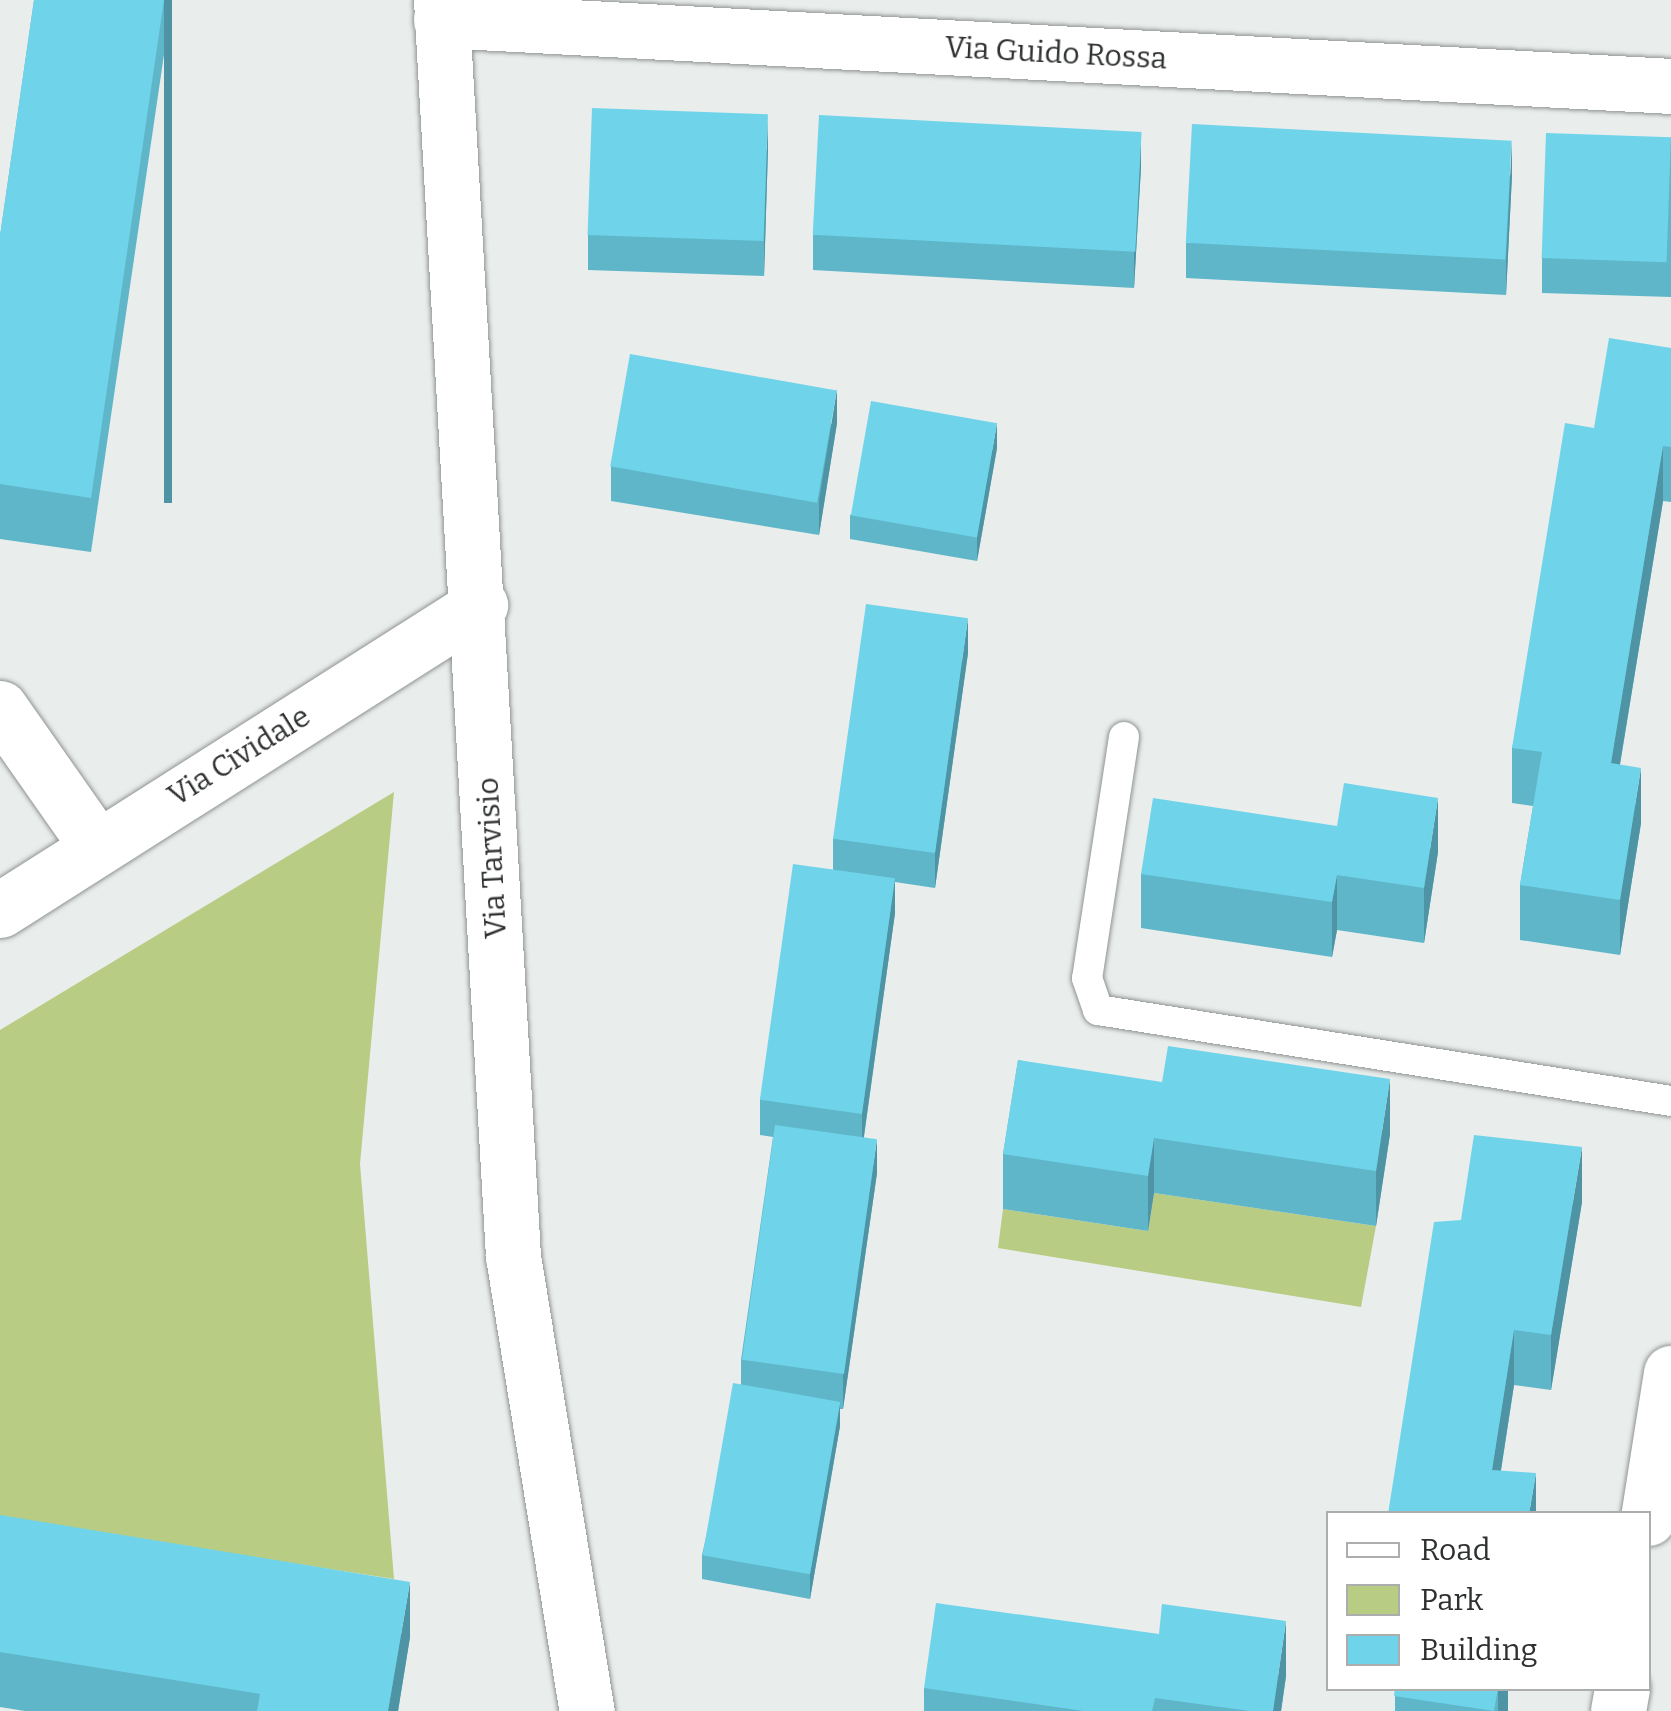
<!DOCTYPE html>
<html>
<head>
<meta charset="utf-8">
<style>
  body { margin:0 }
  #map { position:relative; width:1671px; height:1711px; overflow:hidden; background:#e9edec; font-family:Bitter,serif }
  div>[style] { position:absolute }
  [style*='--x'] { left:calc(var(--x)*1px); top:calc(var(--y)*1px); width:calc(var(--w)*1px); rotate:calc(var(--a)*1deg) }
  .green>* { inset:0; background:#b9cc84 }
  .roads { filter:drop-shadow(0 0 2px #8f9392) drop-shadow(0 0 2px #8f9392) }
  .lane>* { height:30px; margin:-15px; padding:0 15px; transform-origin:15px; border-radius:15px; background:#fff }
  .street>* { height:55px; margin:-27.5px; padding:0 27.5px; transform-origin:27.5px; border-radius:27.5px; background:#fff }
  .wall>* { inset:0; background:#5fb6c9; transform-origin:0 0 }
  .shaded-wall>* { inset:0; background:#4e94a4; transform-origin:0 0 }
  .building>* { inset:0; background:#6fd4ea; transform-origin:0 0 }
  span { translate:-50% -50%; white-space:nowrap; text-align:center; line-height:1.15; -webkit-text-stroke:8px #fff; paint-order:stroke }
  .street-label { font-size:30px; color:#2f3131 }
  .legend { position:absolute; left:1326px; top:1511px; width:325px; height:180px; box-sizing:border-box; background:#fff; border:2px solid #acadad; margin:0; padding:12px 18px; list-style:none; font-size:30px; color:#2f3131 }
  .legend li { display:flex; align-items:center; gap:20px; height:50px }
  .legend b { width:50px; border:2px solid #acadad }
</style>
</head>
<body>
<div id="map">
  <div class="green">
    <i style="clip-path:polygon(394px 792px,360px 1164px,394px 1579px,0 1518px,0 1030px)"></i>
    <i style="clip-path:polygon(1154px 1193px,1376px 1226px,1361px 1307px,998px 1248px,1003px 1209px,1148px 1231px)"></i>
  </div>
  <div class="roads">
    <div class="lane">
      <i style="--x:1124;--y:737;--w:244;--a:98.7"></i>
      <i style="--x:1087;--y:978;--w:34;--a:71"></i>
      <i style="--x:1098;--y:1010;--w:580;--a:9.02"></i>
    </div>
    <div class="street">
      <i style="--x:441;--y:0;--w:1258;--a:86.72"></i>
      <i style="--x:513;--y:1256;--w:461;--a:80.8"></i>
      <i style="--x:441;--y:20;--w:1232;--a:3.07"></i>
      <i style="--x:0;--y:708;--w:167;--a:55"></i>
      <i style="--x:0;--y:910;--w:569;--a:-32.43"></i>
      <i style="--x:1648;--y:1518;--w:147;--a:-81"></i>
      <i style="--x:1618;--y:1711;--w:23;--a:-80"></i>
    </div>
  </div>
  <div class="wall">
    <i style="clip-path:polygon(34px 0,172px 0,91px 552px,0 539px,0 236px)"></i>
    <i style="clip-path:polygon(1671px 137px,1671px 297px,1542px 293px,1542px 258px)"></i>
    <i style="clip-path:polygon(768px 149px,764px 276px,588px 270px,588px 235px)"></i>
    <i style="clip-path:polygon(1141px 167px,1134px 288px,813px 270px,813px 235px)"></i>
    <i style="clip-path:polygon(1512px 175px,1506px 295px,1186px 278px,1186px 243px)"></i>
    <i style="clip-path:polygon(1671px 348px,1671px 502px,1663px 501px,1620px 765px,1641px 823px,1620px 955px,1520px 940px,1520px 885px,1533px 806px,1512px 803px,1512px 748px,1594px 428px)"></i>
    <i style="clip-path:polygon(837px 423px,819px 535px,611px 501px,611px 466px)"></i>
    <i style="clip-path:polygon(997px 448px,977px 561px,850px 539px,850px 515px)"></i>
    <i style="clip-path:polygon(968px 653px,935px 888px,895px 882px,895px 913px,864px 1137px,877px 1173px,843px 1409px,840px 1409px,840px 1426px,810px 1599px,702px 1579px,702px 1555px,741px 1384px,741px 1360px,773px 1137px,760px 1135px,760px 1100px,833px 870px,833px 839px)"></i>
    <i style="clip-path:polygon(1337px 826px,1438px 852px,1424px 943px,1337px 930px,1332px 957px,1141px 928px,1141px 874px)"></i>
    <i style="clip-path:polygon(1018px 1060px,1390px 1134px,1376px 1226px,1154px 1193px,1148px 1231px,1003px 1209px,1003px 1154px)"></i>
    <i style="clip-path:polygon(1582px 1202px,1551px 1390px,1514px 1385px,1501px 1471px,1536px 1514px,1388px 1514px,1461px 1220px)"></i>
    <i style="clip-path:polygon(0 1515px,410px 1637px,398px 1711px,25px 1711px,0 1707px)"></i>
    <i style="clip-path:polygon(1286px 1676px,1281px 1711px,924px 1711px,924px 1688px)"></i>
    <i style="left:1395px;top:1688px;width:113px;height:23px"></i>
  </div>
  <div class="shaded-wall">
    <i style="left:164px;top:0;width:8px;height:503px"></i>
    <i style="clip-path:polygon(768px 114px,768px 149px,764px 276px,764px 241px)"></i>
    <i style="clip-path:polygon(1141px 133px,1141px 167px,1134px 288px,1134px 253px)"></i>
    <i style="clip-path:polygon(1512px 140px,1512px 175px,1506px 295px,1506px 261px)"></i>
    <i style="clip-path:polygon(837px 389px,837px 423px,819px 535px,819px 500px)"></i>
    <i style="clip-path:polygon(997px 423px,997px 448px,977px 561px,977px 537px)"></i>
    <i style="clip-path:polygon(1663px 446px,1663px 501px,1611px 818px,1611px 763px)"></i>
    <i style="clip-path:polygon(968px 618px,968px 653px,935px 888px,935px 853px)"></i>
    <i style="clip-path:polygon(1641px 768px,1641px 823px,1620px 955px,1620px 900px)"></i>
    <i style="clip-path:polygon(1438px 798px,1438px 852px,1424px 943px,1424px 888px)"></i>
    <i style="clip-path:polygon(1337px 875px,1337px 930px,1332px 957px,1332px 902px)"></i>
    <i style="clip-path:polygon(895px 878px,895px 913px,862px 1149px,862px 1114px)"></i>
    <i style="clip-path:polygon(1390px 1079px,1390px 1134px,1376px 1226px,1376px 1171px)"></i>
    <i style="clip-path:polygon(1154px 1138px,1154px 1193px,1148px 1231px,1148px 1176px)"></i>
    <i style="clip-path:polygon(877px 1139px,877px 1173px,843px 1409px,843px 1375px)"></i>
    <i style="clip-path:polygon(1582px 1147px,1582px 1202px,1551px 1390px,1551px 1335px)"></i>
    <i style="clip-path:polygon(1514px 1330px,1514px 1385px,1494px 1514px,1492px 1470px)"></i>
    <i style="clip-path:polygon(840px 1401px,840px 1426px,810px 1599px,810px 1575px)"></i>
    <i style="clip-path:polygon(1536px 1473px,1536px 1514px,1529px 1514px)"></i>
    <i style="clip-path:polygon(410px 1582px,410px 1637px,398px 1711px,388px 1711px)"></i>
    <i style="clip-path:polygon(1286px 1621px,1286px 1676px,1281px 1711px,1273px 1711px)"></i>
    <i style="left:1498px;top:1688px;width:10px;height:23px"></i>
  </div>
  <div class="building">
    <i style="clip-path:polygon(34px 0,164px 0,91px 498px,0 484px,0 236px)"></i>
    <i style="left:592px;top:108px;width:176px;height:127px;rotate:2deg"></i>
    <i style="left:819px;top:115px;width:323px;height:120px;rotate:3deg"></i>
    <i style="left:1192px;top:124px;width:320px;height:119px;rotate:3deg"></i>
    <i style="left:1546px;top:133px;width:125px;height:125px;rotate:2deg"></i>
    <i style="clip-path:polygon(1609px 338px,1671px 348px,1671px 447px,1663px 446px,1611px 763px,1641px 768px,1620px 900px,1520px 885px,1542px 752px,1512px 748px,1565px 423px,1594px 428px)"></i>
    <i style="left:630px;top:354px;width:210px;height:114px;rotate:10deg"></i>
    <i style="left:871px;top:401px;width:128px;height:116px;rotate:10deg"></i>
    <i style="left:866px;top:604px;width:103px;height:237px;rotate:8deg"></i>
    <i style="clip-path:polygon(1344px 783px,1438px 798px,1424px 888px,1337px 875px,1332px 902px,1141px 874px,1153px 798px,1337px 826px)"></i>
    <i style="left:793px;top:864px;width:103px;height:238px;rotate:8deg"></i>
    <i style="clip-path:polygon(1168px 1046px,1390px 1079px,1376px 1171px,1154px 1138px,1148px 1176px,1003px 1154px,1018px 1060px,1162px 1082px)"></i>
    <i style="left:775px;top:1125px;width:103px;height:237px;rotate:8deg"></i>
    <i style="clip-path:polygon(1474px 1135px,1582px 1147px,1551px 1335px,1514px 1330px,1492px 1470px,1536px 1473px,1529px 1514px,1388px 1514px,1434px 1222px,1461px 1220px)"></i>
    <i style="left:733px;top:1383px;width:109px;height:175px;rotate:10deg"></i>
    <i style="clip-path:polygon(0 1515px,410px 1582px,388px 1711px,257px 1711px,260px 1694px,0 1652px)"></i>
    <i style="clip-path:polygon(936px 1603px,1159px 1634px,1162px 1604px,1286px 1621px,1273px 1711px,1250px 1711px,1155px 1698px,1152px 1711px,1084px 1711px,924px 1688px)"></i>
    <i style="clip-path:polygon(1395px 1688px,1498px 1688px,1494px 1711px,1394px 1696px)"></i>
  </div>
  <div class="street-label">
    <span style="left:1056px;top:53px;rotate:3deg">Via Guido Rossa</span>
    <span style="left:239px;top:756px;rotate:-32deg">Via Cividale</span>
    <span style="left:492px;top:858px;rotate:-93deg">Via Tarvisio</span>
  </div>
  <ul class="legend">
  <li><b style="height:12px;background:#fff"></b>Road</li>
  <li><b style="height:28px;background:#b9cc84"></b>Park</li>
  <li><b style="height:28px;background:#6fd4ea"></b>Building</li>
  </ul>
</div>
</body>
</html>
